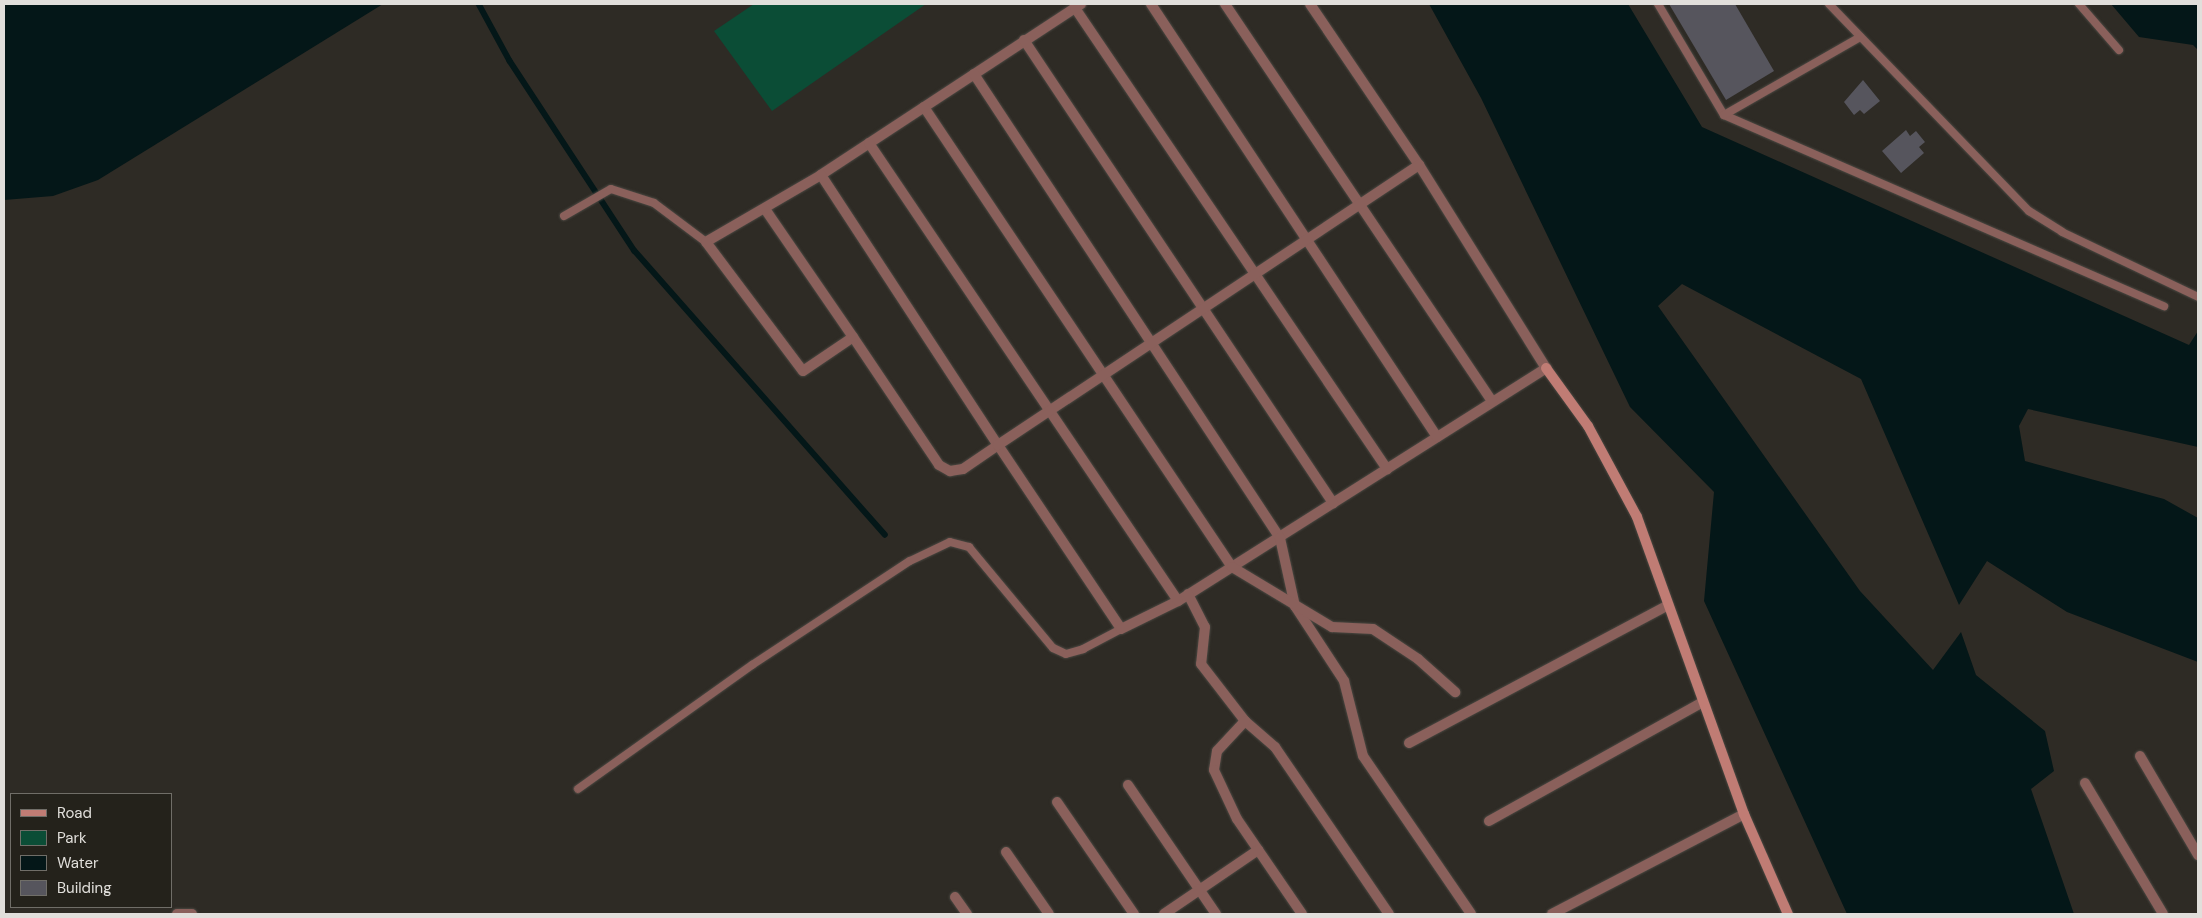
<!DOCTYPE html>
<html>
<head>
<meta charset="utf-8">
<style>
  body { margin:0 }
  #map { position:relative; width:2202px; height:918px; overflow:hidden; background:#2e2b25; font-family:"DM Sans",sans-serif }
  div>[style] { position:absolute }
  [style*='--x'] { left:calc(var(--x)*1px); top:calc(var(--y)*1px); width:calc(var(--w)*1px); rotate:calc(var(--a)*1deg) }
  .green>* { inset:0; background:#0b4d36 }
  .water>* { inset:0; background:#041718 }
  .stream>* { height:5.5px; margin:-2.75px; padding:0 2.75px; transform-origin:2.75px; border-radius:2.75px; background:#041718 }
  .building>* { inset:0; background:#56555d }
  .roads { filter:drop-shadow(0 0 1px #4b4842) drop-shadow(0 0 1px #4b4842) }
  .lane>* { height:8px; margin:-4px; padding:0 4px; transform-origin:4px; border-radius:4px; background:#8a605b }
  .street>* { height:10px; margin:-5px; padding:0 5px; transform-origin:5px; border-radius:5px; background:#8a605b }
  .secondary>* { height:10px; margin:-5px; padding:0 5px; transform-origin:5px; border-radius:5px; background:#c07c74 }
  span { translate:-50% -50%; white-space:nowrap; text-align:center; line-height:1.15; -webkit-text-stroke:5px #24221b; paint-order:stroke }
  .frame { position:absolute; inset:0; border:5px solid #e1dfdb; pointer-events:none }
  .legend { position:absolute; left:10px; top:793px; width:162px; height:115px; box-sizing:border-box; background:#24221b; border:1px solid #706e68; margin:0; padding:6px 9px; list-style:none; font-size:15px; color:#e1dfdb }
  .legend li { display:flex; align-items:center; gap:10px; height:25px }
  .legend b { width:25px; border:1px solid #706e68 }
</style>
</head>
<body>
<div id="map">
  <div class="green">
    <i style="clip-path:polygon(754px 4px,926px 4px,772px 111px,714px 31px)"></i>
  </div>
  <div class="water">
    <i style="clip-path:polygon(4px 4px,383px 4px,98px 180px,53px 196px,4px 200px)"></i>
    <i style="clip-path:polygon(1429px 4px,1628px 4px,1702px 127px,2189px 345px,2198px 331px,2198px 447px,2028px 409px,2019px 426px,2025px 461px,2164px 499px,2198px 518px,2198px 662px,2067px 612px,1987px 561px,1959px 605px,1861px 379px,1682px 284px,1658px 306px,1860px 591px,1933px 670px,1961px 632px,1976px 675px,2045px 731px,2054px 771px,2031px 789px,2074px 914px,1847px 914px,1704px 601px,1714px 492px,1630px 407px,1481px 98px)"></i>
    <i style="clip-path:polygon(2111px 4px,2198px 4px,2198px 50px,2193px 45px,2139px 37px)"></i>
  </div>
  <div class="stream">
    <i style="--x:479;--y:4;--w:65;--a:61.5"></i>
    <i style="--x:510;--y:61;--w:227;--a:56.7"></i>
    <i style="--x:635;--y:251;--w:378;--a:48.6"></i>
  </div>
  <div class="building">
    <i style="clip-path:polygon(1669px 4px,1735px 4px,1774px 71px,1726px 100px)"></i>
    <i style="clip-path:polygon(1863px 80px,1880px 101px,1864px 114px,1860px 110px,1854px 115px,1844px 102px)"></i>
    <i style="clip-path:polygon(1906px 130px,1910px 136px,1916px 131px,1925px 142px,1919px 147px,1924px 153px,1901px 173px,1882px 151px)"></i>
  </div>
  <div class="roads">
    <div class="lane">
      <i style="--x:1658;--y:4;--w:129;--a:59.3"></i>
      <i style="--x:1724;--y:115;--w:480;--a:23.5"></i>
      <i style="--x:1829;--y:4;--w:288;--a:46"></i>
      <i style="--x:2029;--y:211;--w:39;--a:32"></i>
      <i style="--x:2062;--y:232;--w:151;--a:25.5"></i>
      <i style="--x:2079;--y:4;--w:61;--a:49"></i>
      <i style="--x:1724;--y:115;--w:157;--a:-29.8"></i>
      <i style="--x:564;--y:216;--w:54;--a:-29.9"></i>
      <i style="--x:611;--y:189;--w:45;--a:18"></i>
      <i style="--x:654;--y:203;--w:65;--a:36.9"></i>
      <i style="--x:578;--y:789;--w:214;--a:-35.5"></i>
      <i style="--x:752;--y:665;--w:189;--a:-33.4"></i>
      <i style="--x:910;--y:561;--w:44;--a:-25.4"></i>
      <i style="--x:950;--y:542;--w:20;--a:15"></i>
      <i style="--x:969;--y:547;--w:131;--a:50.3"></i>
      <i style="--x:1053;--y:648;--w:14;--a:25"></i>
      <i style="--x:1066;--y:654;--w:18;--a:-16"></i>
      <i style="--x:1083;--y:649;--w:43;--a:-27.8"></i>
    </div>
    <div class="street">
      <i style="--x:1081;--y:4;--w:311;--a:146.7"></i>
      <i style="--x:821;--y:175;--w:133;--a:149.8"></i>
      <i style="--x:706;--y:242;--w:161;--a:53.1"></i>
      <i style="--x:803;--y:371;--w:60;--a:-34.2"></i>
      <i style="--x:853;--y:337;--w:154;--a:56.1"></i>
      <i style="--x:939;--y:465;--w:13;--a:29"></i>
      <i style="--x:950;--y:471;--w:13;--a:-9"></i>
      <i style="--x:963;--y:469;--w:42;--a:-34.4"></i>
      <i style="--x:998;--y:445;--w:221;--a:56.2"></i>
      <i style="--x:1121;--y:629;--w:64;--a:-26.2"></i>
      <i style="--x:1178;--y:601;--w:436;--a:-32.3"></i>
      <i style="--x:1546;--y:368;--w:239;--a:-122"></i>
      <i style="--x:1419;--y:165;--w:194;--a:-124.1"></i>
      <i style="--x:1151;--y:4;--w:519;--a:56.55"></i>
      <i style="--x:1225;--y:4;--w:479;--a:56.1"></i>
      <i style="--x:1075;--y:8;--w:557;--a:55.91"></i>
      <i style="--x:1024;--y:40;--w:557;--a:56.28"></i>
      <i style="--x:974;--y:74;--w:556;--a:56.6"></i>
      <i style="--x:1280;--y:538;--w:70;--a:77.6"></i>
      <i style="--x:1295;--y:606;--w:90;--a:56.8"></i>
      <i style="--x:1344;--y:681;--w:77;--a:75.8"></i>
      <i style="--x:1363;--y:756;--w:191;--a:55.6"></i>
      <i style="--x:924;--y:107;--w:554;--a:56.2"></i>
      <i style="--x:1232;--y:567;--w:117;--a:31"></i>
      <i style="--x:1332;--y:627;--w:41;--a:2.8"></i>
      <i style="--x:1373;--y:629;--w:54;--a:33.7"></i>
      <i style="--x:1418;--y:659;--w:50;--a:41.7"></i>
      <i style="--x:869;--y:143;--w:552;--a:55.99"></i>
      <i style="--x:821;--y:175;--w:323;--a:56.8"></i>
      <i style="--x:998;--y:445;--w:506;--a:-33.63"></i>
      <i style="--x:765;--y:209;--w:155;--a:55.5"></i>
      <i style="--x:1188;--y:594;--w:37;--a:63"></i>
      <i style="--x:1205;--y:627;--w:37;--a:96"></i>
      <i style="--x:1201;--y:664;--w:72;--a:52.3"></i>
      <i style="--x:1245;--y:721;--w:40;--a:41"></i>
      <i style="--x:1275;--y:747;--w:202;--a:55.7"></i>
      <i style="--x:1245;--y:721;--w:41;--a:133"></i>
      <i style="--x:1217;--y:751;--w:19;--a:99"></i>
      <i style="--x:1214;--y:770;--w:54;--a:64.9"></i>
      <i style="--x:1237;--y:819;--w:115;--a:55.6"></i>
      <i style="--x:1409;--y:743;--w:293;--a:-28"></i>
      <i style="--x:2140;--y:756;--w:115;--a:59.6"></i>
      <i style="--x:2085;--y:783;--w:152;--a:59.2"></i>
      <i style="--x:1128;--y:785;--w:156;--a:55.7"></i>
      <i style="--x:1057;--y:802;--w:136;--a:55.5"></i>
      <i style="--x:1489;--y:821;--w:245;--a:-29.1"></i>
      <i style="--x:1006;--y:852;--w:75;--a:55.3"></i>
      <i style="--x:955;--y:897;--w:21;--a:55"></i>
      <i style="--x:177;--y:914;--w:15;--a:0"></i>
      <i style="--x:1164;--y:914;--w:114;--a:-34.2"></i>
      <i style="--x:1552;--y:914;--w:216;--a:-27.5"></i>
    </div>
    <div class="secondary">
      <i style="--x:1546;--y:368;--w:72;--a:54.1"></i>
      <i style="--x:1588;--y:426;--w:103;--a:61.7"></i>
      <i style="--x:1637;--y:517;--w:316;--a:70.2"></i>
      <i style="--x:1744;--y:814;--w:109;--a:66.3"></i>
    </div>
  </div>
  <div class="frame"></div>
  <ul class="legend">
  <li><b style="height:6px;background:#c07c74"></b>Road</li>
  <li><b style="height:14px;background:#0b4d36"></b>Park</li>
  <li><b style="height:14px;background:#041718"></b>Water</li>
  <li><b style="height:14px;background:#56555d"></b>Building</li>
  </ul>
</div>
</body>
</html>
